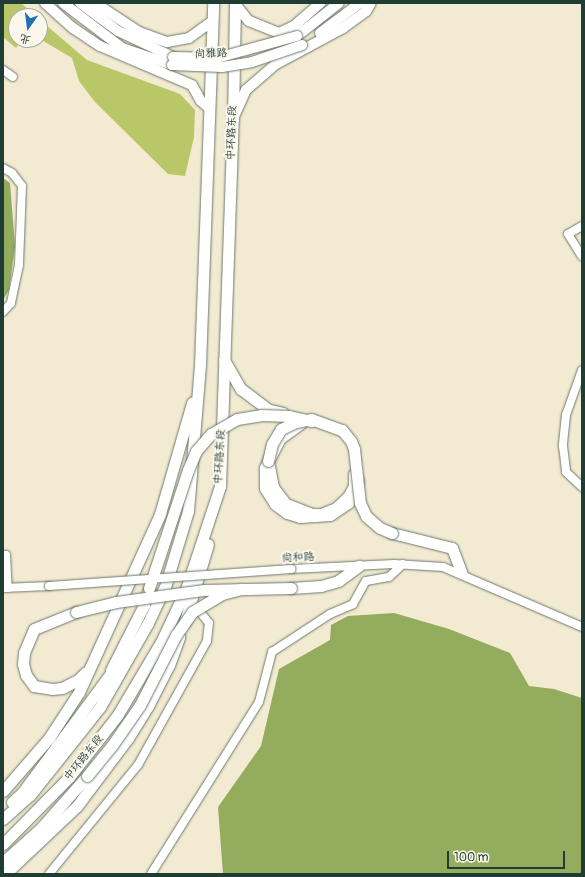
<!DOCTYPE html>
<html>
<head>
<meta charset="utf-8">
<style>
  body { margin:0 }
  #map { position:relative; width:585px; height:877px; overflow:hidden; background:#f3ead2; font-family:Pangolin,"LXGW WenKai TC",sans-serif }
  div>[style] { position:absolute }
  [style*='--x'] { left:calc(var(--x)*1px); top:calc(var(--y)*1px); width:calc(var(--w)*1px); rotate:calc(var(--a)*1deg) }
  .green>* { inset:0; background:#bac769 }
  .forest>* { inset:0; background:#93ac5d }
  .roads { filter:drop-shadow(0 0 1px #697a6b) drop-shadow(0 0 1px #697a6b) }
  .minor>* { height:8px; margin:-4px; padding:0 4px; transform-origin:4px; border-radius:4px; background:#fff }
  .major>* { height:10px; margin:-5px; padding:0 5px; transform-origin:5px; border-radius:5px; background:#fff }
  .highway>* { height:11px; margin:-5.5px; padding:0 5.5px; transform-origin:5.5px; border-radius:5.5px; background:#fff }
  .bridges { filter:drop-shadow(0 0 1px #697a6b) drop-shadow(0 0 1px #697a6b) }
  .minor-bridge>* { height:8px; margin:-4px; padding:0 4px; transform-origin:4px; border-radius:4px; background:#fff }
  .major-bridge>* { height:10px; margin:-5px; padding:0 5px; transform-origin:5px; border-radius:5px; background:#fff }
  .highway-bridge>* { height:11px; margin:-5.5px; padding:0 5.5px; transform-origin:5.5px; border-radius:5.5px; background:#fff }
  span { translate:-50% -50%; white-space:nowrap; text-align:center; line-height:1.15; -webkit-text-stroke:4px #fbf7ec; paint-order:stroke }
  .street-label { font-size:11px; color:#1f3d34 }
  .frame { position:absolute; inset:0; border:4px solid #1f3d34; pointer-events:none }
  .north { position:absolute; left:8px; top:8px; width:40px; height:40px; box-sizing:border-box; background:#fbf7ec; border:1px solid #a3ada2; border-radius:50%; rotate:194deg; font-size:11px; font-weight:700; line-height:16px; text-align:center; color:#1f3d34 }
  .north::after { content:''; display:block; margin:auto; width:14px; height:18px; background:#1f6fb2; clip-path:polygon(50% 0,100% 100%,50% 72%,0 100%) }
  .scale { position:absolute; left:447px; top:851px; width:118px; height:18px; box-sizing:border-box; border:2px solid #1f3d34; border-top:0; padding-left:5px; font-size:12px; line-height:14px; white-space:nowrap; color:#1f3d34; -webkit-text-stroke:3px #fbf7ec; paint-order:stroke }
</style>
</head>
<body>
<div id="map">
  <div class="green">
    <i style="clip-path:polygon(3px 3px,21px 3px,36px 16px,16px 16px,16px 40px,22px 40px,16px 48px,3px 37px)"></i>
    <i style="clip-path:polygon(40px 20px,87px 60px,180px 94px,195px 110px,194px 137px,185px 176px,168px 174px,95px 102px,79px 81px,72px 58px,40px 39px)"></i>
  </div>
  <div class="forest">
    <i style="clip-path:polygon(3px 178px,10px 183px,15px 246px,9px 290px,3px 300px)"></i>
    <i style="clip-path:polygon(394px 613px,449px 629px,510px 653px,529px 686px,554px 689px,582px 698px,582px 874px,223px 874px,218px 807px,261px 746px,279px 669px,330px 640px,331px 625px,348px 616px)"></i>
  </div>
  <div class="roads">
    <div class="minor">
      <i style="--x:3;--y:70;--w:12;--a:35"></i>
      <i style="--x:3;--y:168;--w:10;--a:29"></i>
      <i style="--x:12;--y:173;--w:16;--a:52"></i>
      <i style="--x:22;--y:186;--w:79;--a:92.2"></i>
      <i style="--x:19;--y:265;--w:39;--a:102"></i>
      <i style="--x:11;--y:303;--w:12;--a:132"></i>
      <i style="--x:582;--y:226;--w:16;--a:150"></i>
      <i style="--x:568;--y:234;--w:26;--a:58"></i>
      <i style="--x:582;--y:370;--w:48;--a:109.6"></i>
      <i style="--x:566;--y:415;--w:31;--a:96"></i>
      <i style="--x:563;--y:446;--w:26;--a:83"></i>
      <i style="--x:566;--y:472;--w:22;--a:43"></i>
      <i style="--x:3;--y:555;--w:3;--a:0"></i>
      <i style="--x:6;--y:555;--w:33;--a:87"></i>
      <i style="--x:291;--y:569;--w:103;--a:-2.8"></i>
      <i style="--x:394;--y:564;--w:49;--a:3.5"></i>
      <i style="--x:443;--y:567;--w:151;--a:23.3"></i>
      <i style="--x:3;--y:588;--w:46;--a:-2.5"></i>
      <i style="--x:49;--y:874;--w:141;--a:-50.8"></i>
      <i style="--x:138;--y:765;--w:142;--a:-60.9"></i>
      <i style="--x:207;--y:641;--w:18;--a:-84"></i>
      <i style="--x:209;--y:623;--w:22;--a:-129"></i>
      <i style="--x:151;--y:874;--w:203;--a:-57.9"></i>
      <i style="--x:259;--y:702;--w:52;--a:-75.4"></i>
      <i style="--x:272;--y:652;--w:69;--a:-33.2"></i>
      <i style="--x:330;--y:614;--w:25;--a:-23"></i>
      <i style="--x:353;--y:604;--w:26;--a:-61"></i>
      <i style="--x:366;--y:581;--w:23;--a:-10"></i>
      <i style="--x:389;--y:577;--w:19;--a:-43"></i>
    </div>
    <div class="major">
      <i style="--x:45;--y:3;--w:38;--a:42"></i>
      <i style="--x:73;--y:28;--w:32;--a:34"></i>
      <i style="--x:100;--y:46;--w:100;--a:23"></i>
      <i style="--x:192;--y:85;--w:18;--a:61"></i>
      <i style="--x:201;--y:101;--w:11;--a:41"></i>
      <i style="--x:63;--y:3;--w:74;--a:37.3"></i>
      <i style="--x:122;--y:48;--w:53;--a:18.8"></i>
      <i style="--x:80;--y:3;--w:47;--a:36.4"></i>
      <i style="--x:118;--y:31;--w:61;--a:25.3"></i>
      <i style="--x:95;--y:3;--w:53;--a:33.4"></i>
      <i style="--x:139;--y:32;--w:30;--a:20"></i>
      <i style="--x:167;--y:42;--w:22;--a:-10"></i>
      <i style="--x:189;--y:38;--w:29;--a:-36"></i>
      <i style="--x:235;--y:4;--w:22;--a:51"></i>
      <i style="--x:249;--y:21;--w:32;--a:22"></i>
      <i style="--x:279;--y:33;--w:17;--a:-25"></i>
      <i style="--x:294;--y:26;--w:35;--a:-41"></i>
      <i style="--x:320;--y:33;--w:50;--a:-36.9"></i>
      <i style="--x:297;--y:36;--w:53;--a:-38.2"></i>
      <i style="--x:233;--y:119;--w:32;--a:-66"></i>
      <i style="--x:246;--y:90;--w:40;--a:-41"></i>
      <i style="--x:276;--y:64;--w:76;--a:-28.2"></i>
      <i style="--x:343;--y:28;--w:29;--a:-36"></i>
      <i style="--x:366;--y:11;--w:9;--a:-58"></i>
    </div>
    <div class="highway">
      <i style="--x:224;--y:360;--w:34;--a:60"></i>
      <i style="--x:241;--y:389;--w:35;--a:37"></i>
      <i style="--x:269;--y:410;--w:14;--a:12"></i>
      <i style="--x:301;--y:423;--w:26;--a:144"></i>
      <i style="--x:280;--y:438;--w:34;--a:117"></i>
      <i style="--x:265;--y:468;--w:20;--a:90"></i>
      <i style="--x:265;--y:488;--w:19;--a:58"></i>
      <i style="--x:275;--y:504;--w:15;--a:37"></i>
      <i style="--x:287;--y:513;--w:14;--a:17"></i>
      <i style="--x:300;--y:517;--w:30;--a:-4"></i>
      <i style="--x:330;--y:515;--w:22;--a:-34"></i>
      <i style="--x:348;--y:503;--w:24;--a:-66"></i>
      <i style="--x:268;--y:461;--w:26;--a:79"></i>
      <i style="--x:273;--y:487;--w:21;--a:53"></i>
      <i style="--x:286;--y:504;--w:28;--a:21"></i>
      <i style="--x:312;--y:514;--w:9;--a:0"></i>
      <i style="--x:321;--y:514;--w:16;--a:-22"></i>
      <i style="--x:336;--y:508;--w:16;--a:-43"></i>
      <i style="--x:348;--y:497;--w:13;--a:-61"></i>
      <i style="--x:354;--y:486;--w:12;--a:-90"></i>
      <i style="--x:392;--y:533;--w:62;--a:14"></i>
      <i style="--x:452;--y:548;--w:26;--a:69"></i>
      <i style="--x:291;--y:588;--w:30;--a:-4"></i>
      <i style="--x:321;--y:586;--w:18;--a:-16"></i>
      <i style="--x:338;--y:581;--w:26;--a:-36"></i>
      <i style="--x:76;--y:612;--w:45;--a:158"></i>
      <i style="--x:34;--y:629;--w:26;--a:113"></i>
      <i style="--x:24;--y:653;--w:11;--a:95"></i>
      <i style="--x:23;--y:664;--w:11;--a:75"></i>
      <i style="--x:26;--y:675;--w:14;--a:54"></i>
      <i style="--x:34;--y:686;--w:18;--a:9"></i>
      <i style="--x:52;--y:689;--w:10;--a:-6"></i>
      <i style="--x:62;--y:688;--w:18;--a:-27"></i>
      <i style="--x:78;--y:680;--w:11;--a:-45"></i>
      <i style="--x:185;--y:621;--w:80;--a:-73.4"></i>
      <i style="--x:111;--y:670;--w:73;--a:-63.1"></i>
      <i style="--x:144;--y:605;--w:16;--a:-72"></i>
      <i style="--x:3;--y:791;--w:70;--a:-49"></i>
      <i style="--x:49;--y:738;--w:55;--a:-56.9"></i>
      <i style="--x:79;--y:692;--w:196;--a:-65.5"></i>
      <i style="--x:160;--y:514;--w:116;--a:-73.9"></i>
      <i style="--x:12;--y:802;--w:13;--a:-42"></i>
      <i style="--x:22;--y:793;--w:159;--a:-53.4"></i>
      <i style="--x:3;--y:819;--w:36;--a:-42"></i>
      <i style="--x:30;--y:795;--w:112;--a:-51.5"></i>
      <i style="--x:100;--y:707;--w:97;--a:-60.3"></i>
      <i style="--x:148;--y:623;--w:40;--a:-65"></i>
      <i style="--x:165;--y:587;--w:79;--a:-73.2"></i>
      <i style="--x:188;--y:511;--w:146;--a:-85.3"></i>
      <i style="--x:200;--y:365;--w:362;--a:-87.9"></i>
      <i style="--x:3;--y:844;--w:94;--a:-45.4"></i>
      <i style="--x:69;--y:777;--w:78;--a:-51.8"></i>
      <i style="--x:117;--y:716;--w:86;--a:-59.3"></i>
      <i style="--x:161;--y:642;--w:59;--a:-64.7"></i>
      <i style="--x:186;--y:589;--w:108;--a:-71.7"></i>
      <i style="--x:220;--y:486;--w:367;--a:-88"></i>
      <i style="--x:233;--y:119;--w:116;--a:-89"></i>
      <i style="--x:3;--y:862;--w:52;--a:-41.9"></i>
      <i style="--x:42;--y:827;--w:68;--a:-48.6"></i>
      <i style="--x:5;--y:874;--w:99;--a:-43.4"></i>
      <i style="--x:77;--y:806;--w:85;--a:-53.1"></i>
      <i style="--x:128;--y:738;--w:40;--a:-58"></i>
      <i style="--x:149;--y:704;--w:44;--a:-62.9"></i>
      <i style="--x:169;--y:665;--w:30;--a:-70"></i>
    </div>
  </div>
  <div class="bridges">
    <div class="minor-bridge">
      <i style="--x:49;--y:586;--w:243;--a:-4"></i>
    </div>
    <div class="major-bridge">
      <i style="--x:173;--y:57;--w:44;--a:1.3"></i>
      <i style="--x:217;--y:58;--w:83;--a:-15.4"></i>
      <i style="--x:172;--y:65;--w:50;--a:2.3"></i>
      <i style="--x:222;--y:67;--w:30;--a:-9"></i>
      <i style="--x:252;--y:62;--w:53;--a:-18.8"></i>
    </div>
    <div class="highway-bridge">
      <i style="--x:268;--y:461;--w:17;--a:-77"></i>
      <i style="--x:272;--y:444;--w:17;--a:-59"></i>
      <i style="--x:281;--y:429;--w:17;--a:-25"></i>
      <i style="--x:296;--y:422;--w:15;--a:-11"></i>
      <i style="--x:311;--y:419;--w:33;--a:20"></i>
      <i style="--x:342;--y:430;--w:14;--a:51"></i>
      <i style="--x:351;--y:441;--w:9;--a:69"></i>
      <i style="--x:354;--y:449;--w:54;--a:83.7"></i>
      <i style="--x:360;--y:503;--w:14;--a:65"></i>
      <i style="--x:366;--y:516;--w:18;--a:41"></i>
      <i style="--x:380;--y:528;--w:13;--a:23"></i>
      <i style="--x:149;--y:588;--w:124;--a:-71.7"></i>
      <i style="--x:188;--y:470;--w:21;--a:-67"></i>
      <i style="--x:196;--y:451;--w:23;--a:-49"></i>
      <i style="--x:211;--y:434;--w:30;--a:-30"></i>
      <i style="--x:237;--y:419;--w:24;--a:-9"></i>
      <i style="--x:261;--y:415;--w:28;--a:2"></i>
      <i style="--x:289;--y:416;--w:23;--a:13"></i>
      <i style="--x:76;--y:612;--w:41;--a:-14"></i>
      <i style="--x:116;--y:602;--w:89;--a:-7.8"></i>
      <i style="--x:204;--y:590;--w:87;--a:-1.3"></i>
      <i style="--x:87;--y:776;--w:41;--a:-50.9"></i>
      <i style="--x:113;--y:744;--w:47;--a:-55.3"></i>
      <i style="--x:140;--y:705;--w:79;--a:-62.8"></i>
      <i style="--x:176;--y:635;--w:28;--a:-55"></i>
      <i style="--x:192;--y:612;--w:35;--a:-31"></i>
      <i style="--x:222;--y:594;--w:20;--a:-15"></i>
    </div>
  </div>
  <div class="street-label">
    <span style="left:211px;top:54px;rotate:-2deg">尚雅路</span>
    <span style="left:232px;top:133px;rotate:-88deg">中环路东段</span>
    <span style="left:220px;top:457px;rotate:-87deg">中环路东段</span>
    <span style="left:298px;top:558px;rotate:-3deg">尚和路</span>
    <span style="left:84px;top:758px;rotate:-51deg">中环路东段</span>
  </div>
  <div class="frame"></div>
  <div class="north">北</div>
  <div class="scale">100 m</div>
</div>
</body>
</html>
